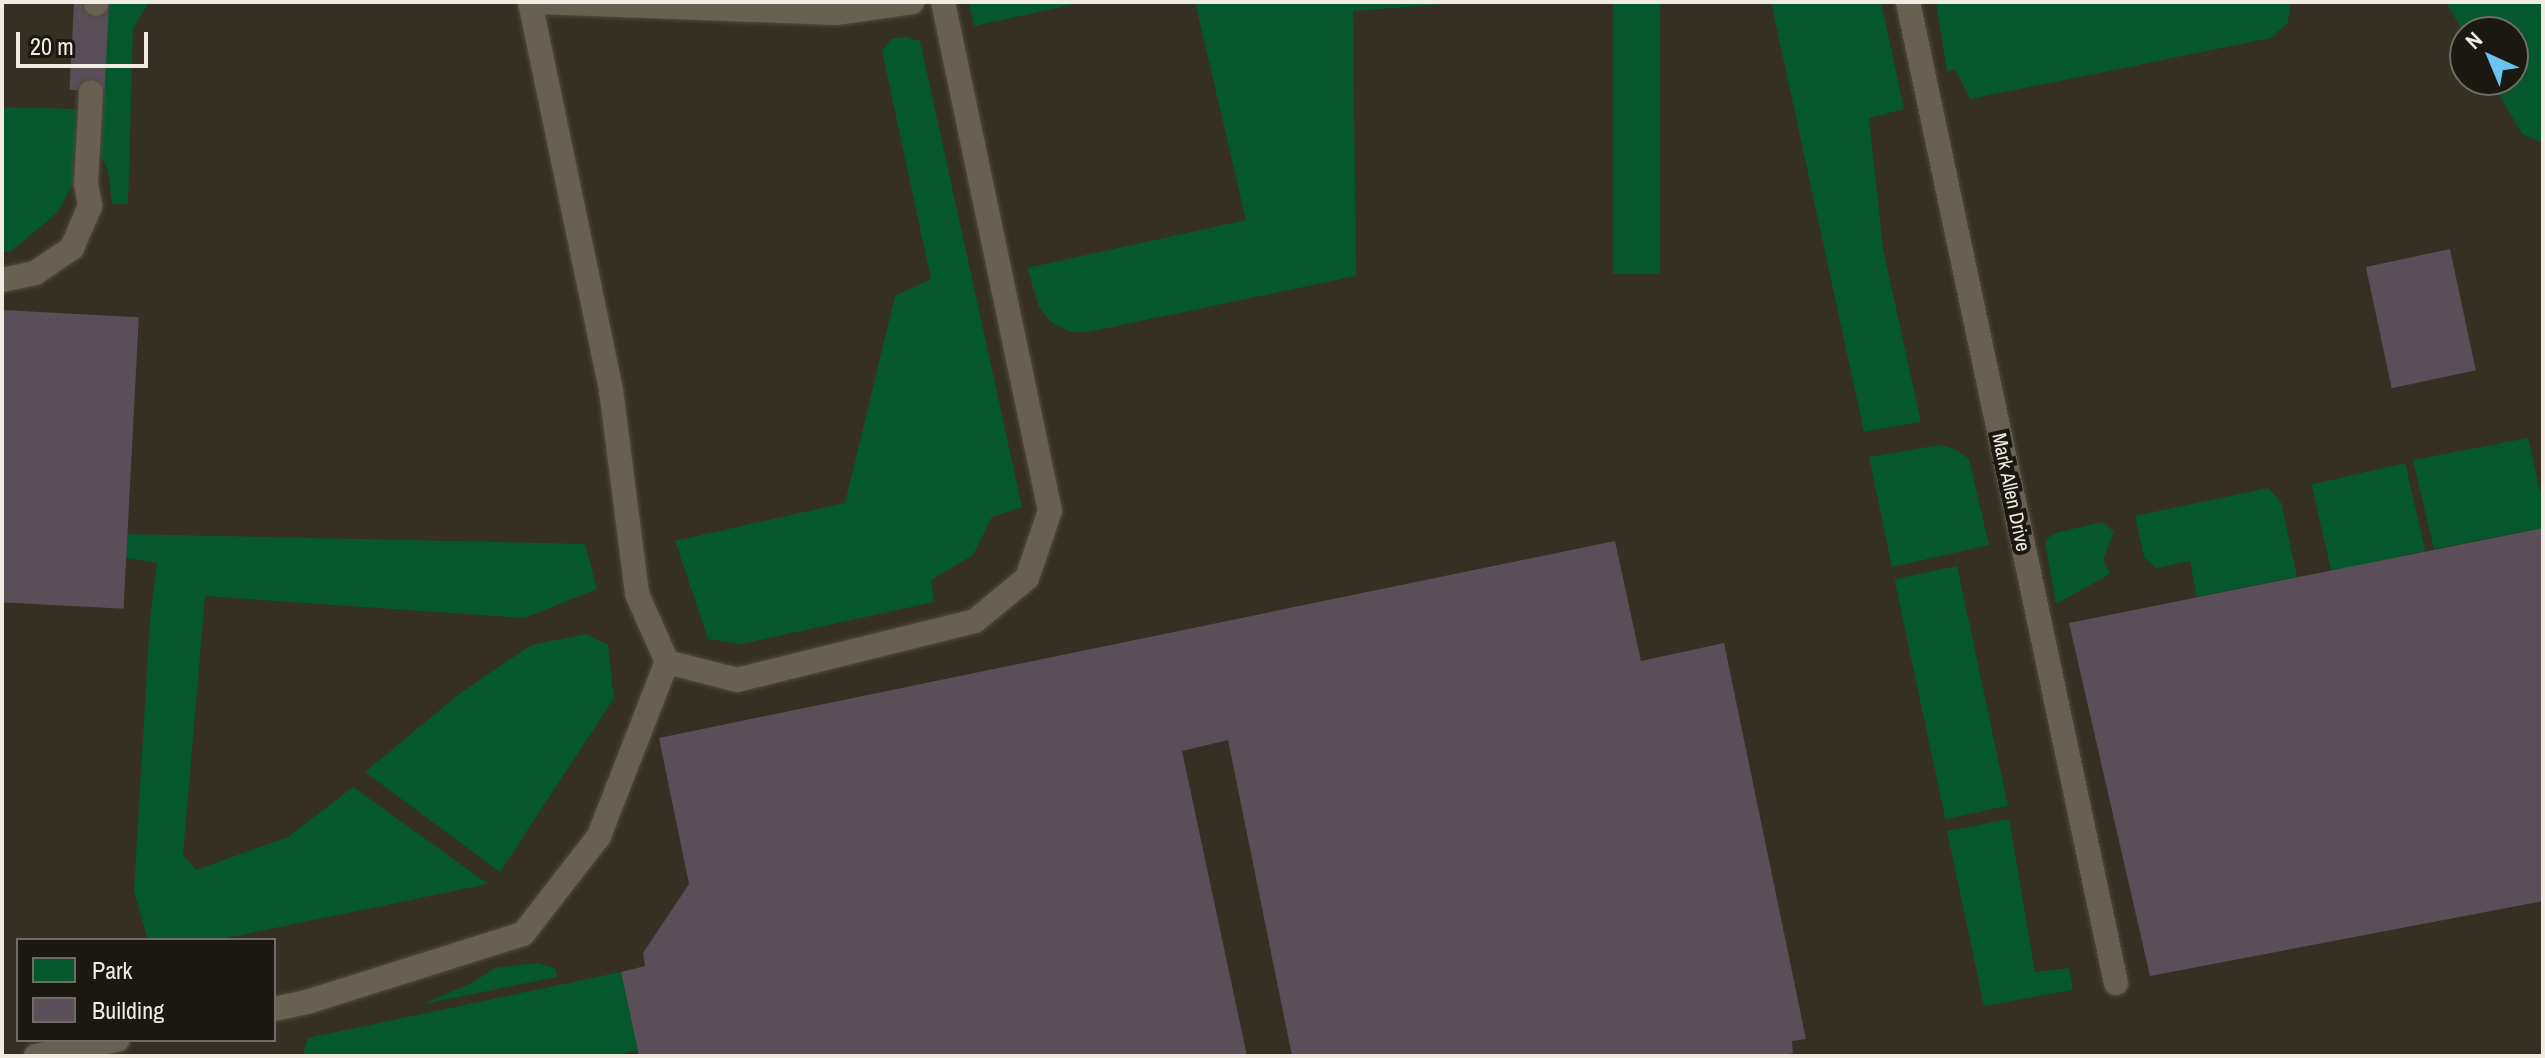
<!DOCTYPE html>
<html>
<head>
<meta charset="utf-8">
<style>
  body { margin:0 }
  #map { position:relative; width:2545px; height:1058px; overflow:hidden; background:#362f23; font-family:"Archivo Narrow",sans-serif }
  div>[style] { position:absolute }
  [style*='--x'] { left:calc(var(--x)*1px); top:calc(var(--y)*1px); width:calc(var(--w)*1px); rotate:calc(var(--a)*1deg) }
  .green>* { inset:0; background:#05582e; transform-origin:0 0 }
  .building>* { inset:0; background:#5a4e58; transform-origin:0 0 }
  .roads { filter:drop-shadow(0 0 2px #504a40) drop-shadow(0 0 2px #504a40) }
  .lane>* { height:24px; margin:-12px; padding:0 12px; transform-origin:12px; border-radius:12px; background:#676053 }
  span { translate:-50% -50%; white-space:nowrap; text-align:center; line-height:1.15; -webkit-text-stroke:8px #1b1812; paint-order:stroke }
  .street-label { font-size:20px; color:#f0ece4 }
  .frame { position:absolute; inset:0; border:4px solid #f0ece4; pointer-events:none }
  .legend { position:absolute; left:16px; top:938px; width:260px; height:104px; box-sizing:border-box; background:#1b1812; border:2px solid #706d66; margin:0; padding:10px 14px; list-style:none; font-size:24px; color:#f0ece4 }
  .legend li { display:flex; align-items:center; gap:16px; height:40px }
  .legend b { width:40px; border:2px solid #706d66 }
  .north { position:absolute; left:2449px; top:16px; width:80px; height:80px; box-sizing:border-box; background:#1b1812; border:2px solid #706d66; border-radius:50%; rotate:316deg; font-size:22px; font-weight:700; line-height:32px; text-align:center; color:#f0ece4 }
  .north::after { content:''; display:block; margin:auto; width:28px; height:36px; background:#6bc3f2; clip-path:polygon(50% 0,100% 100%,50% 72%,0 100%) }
  .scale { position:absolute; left:16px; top:32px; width:132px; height:36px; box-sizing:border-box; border:4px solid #f0ece4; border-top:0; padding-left:10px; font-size:24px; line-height:28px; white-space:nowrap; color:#f0ece4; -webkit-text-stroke:6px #1b1812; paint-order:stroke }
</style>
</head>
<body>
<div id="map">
  <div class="green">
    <i style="clip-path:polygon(109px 2px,149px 2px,133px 29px,128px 204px,112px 204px,108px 170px,98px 150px)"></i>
    <i style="clip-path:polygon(969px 2px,1085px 2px,974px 26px)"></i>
    <i style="clip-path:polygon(1195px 2px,1470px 2px,1353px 11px,1356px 276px,1088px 332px,1071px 332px,1051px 322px,1039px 307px,1027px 268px,1246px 220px)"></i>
    <i style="left:1613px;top:2px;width:47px;height:272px"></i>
    <i style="clip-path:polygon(1771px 2px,1881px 2px,1904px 109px,1869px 118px,1883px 249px,1921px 422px,1864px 432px)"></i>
    <i style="clip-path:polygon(1936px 2px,2289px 2px,2290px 6px,2288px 22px,2271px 38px,1970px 99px,1955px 69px,1947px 72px)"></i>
    <i style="clip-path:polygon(2446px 2px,2543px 2px,2543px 143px,2522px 134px,2491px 80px,2513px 80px,2513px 32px,2465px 32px,2465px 35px)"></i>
    <i style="clip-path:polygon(906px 37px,920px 41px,1022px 507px,992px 517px,973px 555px,931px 580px,934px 602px,741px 644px,708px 639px,675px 541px,845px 503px,895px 296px,931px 279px,882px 51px,891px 39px)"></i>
    <i style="clip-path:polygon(2px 107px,77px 109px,73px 182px,58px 212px,10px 252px,2px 252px)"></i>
    <i style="clip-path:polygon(2528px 438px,2543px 503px,2543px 528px,2434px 549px,2413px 460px)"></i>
    <i style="clip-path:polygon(1939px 445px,1955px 449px,1969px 459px,1989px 545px,1892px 567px,1869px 457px)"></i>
    <i style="left:2405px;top:463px;width:90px;height:96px;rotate:77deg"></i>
    <i style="clip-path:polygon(2268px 488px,2281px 502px,2297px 577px,2197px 597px,2190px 561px,2156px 568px,2144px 557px,2135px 516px)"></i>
    <i style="clip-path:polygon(2103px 522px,2114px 532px,2103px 559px,2110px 574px,2056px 604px,2045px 544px,2048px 538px,2055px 533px)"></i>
    <i style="clip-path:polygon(127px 534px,585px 544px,597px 589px,524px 618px,205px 596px,183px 855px,196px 870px,288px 837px,353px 787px,488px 884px,216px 940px,148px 940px,134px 891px,150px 619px,157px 563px,126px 558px)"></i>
    <i style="left:1957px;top:566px;width:245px;height:64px;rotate:78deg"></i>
    <i style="clip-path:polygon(586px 634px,608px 645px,614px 698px,500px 872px,365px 772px,459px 694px,531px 645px)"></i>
    <i style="clip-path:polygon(2009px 819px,2035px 972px,2069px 968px,2073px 990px,1984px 1006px,1947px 831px)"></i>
    <i style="clip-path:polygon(537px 963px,555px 968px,557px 977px,423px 1004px,474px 982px,494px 968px)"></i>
    <i style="clip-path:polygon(621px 972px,638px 1050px,613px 1056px,302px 1056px,308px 1038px)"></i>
  </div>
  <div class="building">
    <i style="left:109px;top:4px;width:88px;height:35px;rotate:93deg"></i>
    <i style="left:2450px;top:249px;width:124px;height:86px;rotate:78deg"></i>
    <i style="left:2px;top:310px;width:137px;height:292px;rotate:3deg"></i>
    <i style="clip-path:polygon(2543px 528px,2543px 901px,2150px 976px,2069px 623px)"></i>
    <i style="clip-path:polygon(1615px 541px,1641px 661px,1724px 643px,1806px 1039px,1792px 1041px,1793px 1053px,1779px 1056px,1292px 1056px,1228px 740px,1182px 751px,1247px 1056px,639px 1056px,621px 972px,645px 966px,643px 953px,689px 884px,659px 738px)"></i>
  </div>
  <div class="roads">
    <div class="lane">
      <i style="--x:530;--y:2;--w:396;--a:78.2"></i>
      <i style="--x:611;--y:390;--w:206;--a:82.7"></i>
      <i style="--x:637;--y:594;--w:74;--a:66.2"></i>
      <i style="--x:667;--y:662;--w:72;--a:14.4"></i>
      <i style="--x:737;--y:680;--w:245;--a:-13.9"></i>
      <i style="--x:975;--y:621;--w:67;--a:-39.6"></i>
      <i style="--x:1027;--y:578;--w:71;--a:-71.1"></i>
      <i style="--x:1050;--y:511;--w:520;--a:-101.87"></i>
      <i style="--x:538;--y:2;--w:298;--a:2.1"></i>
      <i style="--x:836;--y:13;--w:77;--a:-8.2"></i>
      <i style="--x:1908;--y:2;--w:1003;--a:78.03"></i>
      <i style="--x:96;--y:4;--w:2;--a:-90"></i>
      <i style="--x:2;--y:280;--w:34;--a:-12"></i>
      <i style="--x:35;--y:273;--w:45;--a:-34"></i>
      <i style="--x:72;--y:248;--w:46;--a:-66.8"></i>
      <i style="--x:90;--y:206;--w:22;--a:-100"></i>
      <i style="--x:86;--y:184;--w:92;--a:-86.9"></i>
      <i style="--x:274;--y:1009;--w:34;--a:-12"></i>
      <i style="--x:307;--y:1002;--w:226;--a:-17.5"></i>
      <i style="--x:523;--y:934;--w:124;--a:-52.2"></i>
      <i style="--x:599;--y:836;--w:187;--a:-68.7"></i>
      <i style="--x:36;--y:1056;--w:83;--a:-11.2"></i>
    </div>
  </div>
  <div class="street-label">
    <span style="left:2012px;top:492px;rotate:78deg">Mark Allen Drive</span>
  </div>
  <div class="frame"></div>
  <ul class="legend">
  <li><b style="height:22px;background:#05582e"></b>Park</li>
  <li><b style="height:22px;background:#5a4e58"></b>Building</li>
  </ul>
  <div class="north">N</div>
  <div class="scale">20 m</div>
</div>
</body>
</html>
